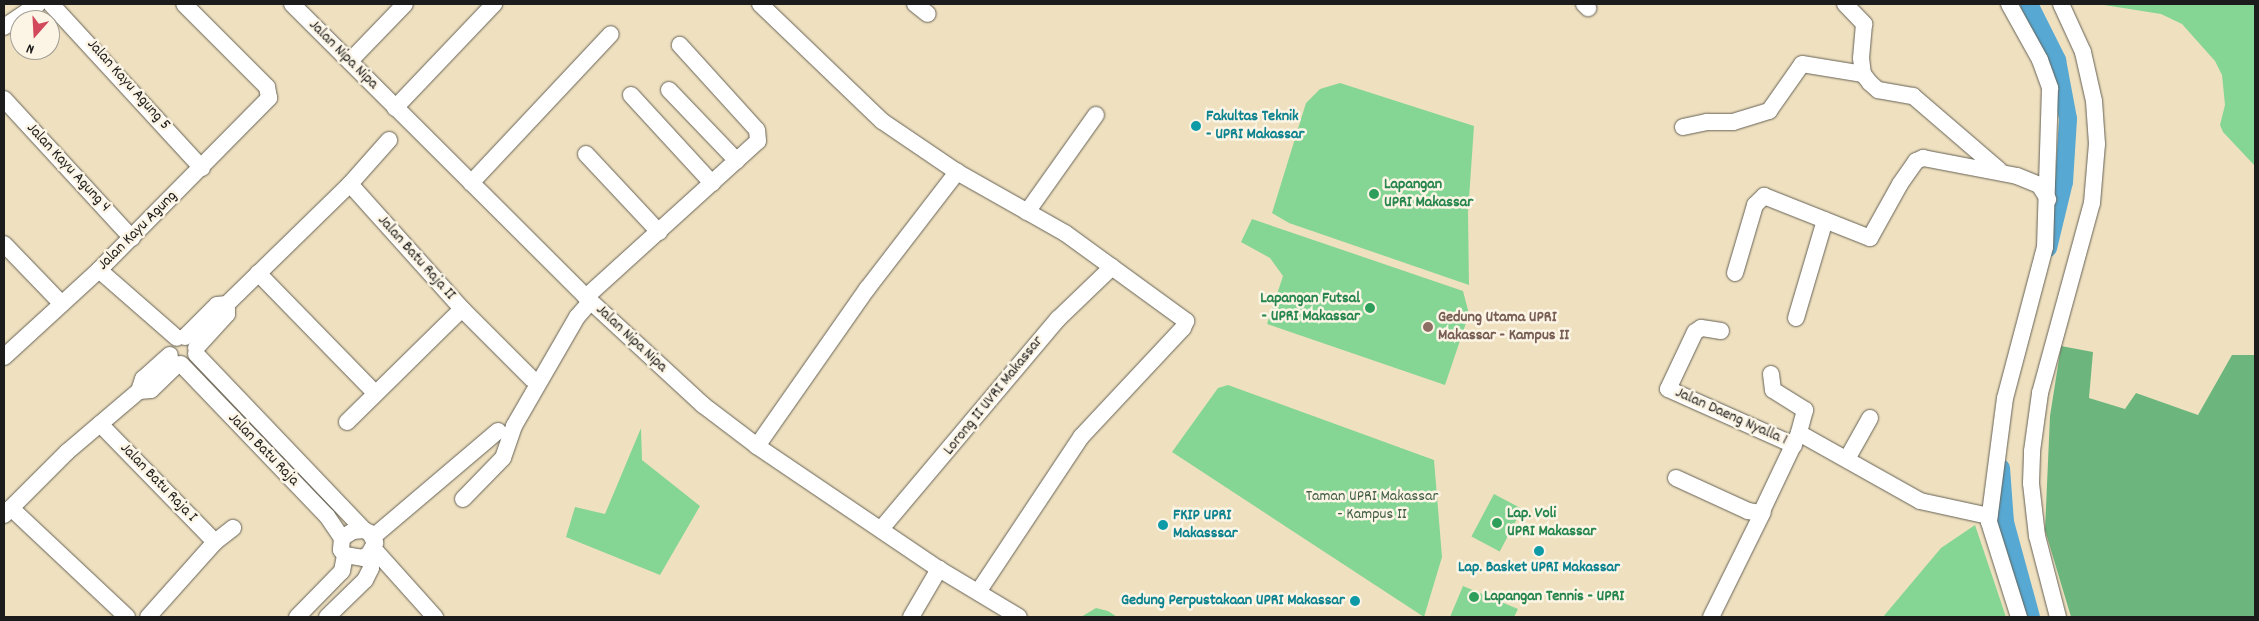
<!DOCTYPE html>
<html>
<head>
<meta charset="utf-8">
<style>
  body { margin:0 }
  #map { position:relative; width:2259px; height:621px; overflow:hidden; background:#efe1c0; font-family:Dekko,sans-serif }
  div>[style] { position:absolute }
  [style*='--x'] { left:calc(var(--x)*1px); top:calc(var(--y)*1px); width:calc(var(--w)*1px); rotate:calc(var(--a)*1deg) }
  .green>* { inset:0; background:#85d595; transform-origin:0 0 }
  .forest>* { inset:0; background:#6cb67e }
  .canal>* { height:18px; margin:-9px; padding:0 9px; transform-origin:9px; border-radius:9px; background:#57a8d2 }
  .roads { filter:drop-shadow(0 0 1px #666155) drop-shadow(0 0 1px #666155) }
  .minor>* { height:16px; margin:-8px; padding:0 8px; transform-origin:8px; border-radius:8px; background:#fff }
  .dots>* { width:14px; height:14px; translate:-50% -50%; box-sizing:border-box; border:2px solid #fcf5e5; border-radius:50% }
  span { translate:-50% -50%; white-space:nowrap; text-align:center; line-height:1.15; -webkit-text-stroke:5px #fcf5e5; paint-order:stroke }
  .street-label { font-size:16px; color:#1c1c1c }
  .culture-label { font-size:16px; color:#0d838f; font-weight:700 }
  .left { translate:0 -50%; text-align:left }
  .right { translate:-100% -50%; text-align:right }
  .leisure-label { font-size:16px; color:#27864d; font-weight:700 }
  .education-label { font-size:16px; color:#785e54; font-weight:700 }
  .park-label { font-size:16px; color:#415d46 }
  .frame { position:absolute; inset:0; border:5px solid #1c1c1c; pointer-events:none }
  .north { position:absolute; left:10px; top:10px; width:50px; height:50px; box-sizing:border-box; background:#fcf5e5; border:1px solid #a29e95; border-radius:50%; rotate:199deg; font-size:14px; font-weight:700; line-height:20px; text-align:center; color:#1c1c1c }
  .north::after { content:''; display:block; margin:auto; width:18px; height:22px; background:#d1495b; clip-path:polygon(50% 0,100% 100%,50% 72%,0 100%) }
</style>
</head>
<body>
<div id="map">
  <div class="green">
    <i style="clip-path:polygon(2098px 4px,2255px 4px,2255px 166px,2223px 132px,2220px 125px,2225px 105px,2222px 75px,2215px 61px,2182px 24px,2161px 14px)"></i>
    <i style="clip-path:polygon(1340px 83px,1474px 126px,1468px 213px,1469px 285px,1289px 223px,1272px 213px,1306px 103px,1320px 89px)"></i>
    <i style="clip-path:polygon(1252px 219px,1463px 291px,1469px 314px,1445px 385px,1267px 324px,1283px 276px,1270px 258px,1241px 242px)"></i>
    <i style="clip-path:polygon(1228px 385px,1434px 460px,1442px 557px,1424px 617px,1172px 452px,1218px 388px)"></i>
    <i style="clip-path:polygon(641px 428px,642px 460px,700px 506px,660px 575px,566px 537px,575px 507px,605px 514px)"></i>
    <i style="left:1494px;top:494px;width:32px;height:48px;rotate:28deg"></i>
    <i style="clip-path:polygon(1975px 525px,2006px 617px,1883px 617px,1941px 548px)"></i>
    <i style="clip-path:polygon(1463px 586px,1518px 609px,1514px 617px,1450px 617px)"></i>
    <i style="clip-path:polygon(1096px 608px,1108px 611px,1117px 617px,1081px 617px)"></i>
  </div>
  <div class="forest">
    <i style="clip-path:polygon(2061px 346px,2093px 352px,2089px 398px,2125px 409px,2136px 393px,2198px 415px,2232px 355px,2255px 355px,2255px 617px,2071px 617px,2045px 530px,2050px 416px)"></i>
  </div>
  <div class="canal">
    <i style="--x:2029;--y:4;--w:63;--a:63.4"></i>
    <i style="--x:2057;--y:60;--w:60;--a:79.4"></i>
    <i style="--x:2068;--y:119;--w:63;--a:93.6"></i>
    <i style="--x:2064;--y:182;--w:68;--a:103.6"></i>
    <i style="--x:2001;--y:468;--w:54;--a:85.8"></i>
    <i style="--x:2005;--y:522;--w:98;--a:74.7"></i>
  </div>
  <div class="roads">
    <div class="minor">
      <i style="--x:51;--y:4;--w:223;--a:47.4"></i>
      <i style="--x:292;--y:4;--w:415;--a:44.9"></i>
      <i style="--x:586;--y:297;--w:159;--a:42.7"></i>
      <i style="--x:703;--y:405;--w:68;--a:37.2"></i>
      <i style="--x:757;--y:446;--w:220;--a:34.1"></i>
      <i style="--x:939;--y:569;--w:93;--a:31"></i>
      <i style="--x:760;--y:4;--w:169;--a:43.8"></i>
      <i style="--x:882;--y:121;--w:91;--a:34.2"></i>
      <i style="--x:957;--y:172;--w:124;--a:29.5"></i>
      <i style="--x:1065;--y:233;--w:150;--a:36"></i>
      <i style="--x:1186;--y:321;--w:8;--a:113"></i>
      <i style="--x:1183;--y:328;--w:149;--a:133.1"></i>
      <i style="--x:1081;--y:437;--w:186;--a:123.6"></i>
      <i style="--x:915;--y:4;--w:16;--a:38"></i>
      <i style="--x:1584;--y:4;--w:6;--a:45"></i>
      <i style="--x:1845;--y:4;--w:28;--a:46"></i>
      <i style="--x:1864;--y:24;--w:34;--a:95"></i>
      <i style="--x:1861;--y:58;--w:16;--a:83"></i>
      <i style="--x:1863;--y:74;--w:11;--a:52"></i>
      <i style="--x:1870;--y:83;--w:11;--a:41"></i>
      <i style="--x:1878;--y:90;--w:36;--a:10"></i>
      <i style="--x:1913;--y:96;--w:113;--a:40.7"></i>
      <i style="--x:2009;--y:4;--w:64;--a:61"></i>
      <i style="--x:2040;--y:60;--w:30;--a:70"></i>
      <i style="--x:2050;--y:88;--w:159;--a:91.8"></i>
      <i style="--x:2045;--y:247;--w:156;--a:104.8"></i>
      <i style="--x:2005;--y:398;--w:125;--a:97.4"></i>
      <i style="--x:1989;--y:522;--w:100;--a:72.5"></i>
      <i style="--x:4;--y:27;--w:41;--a:-34.1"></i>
      <i style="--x:350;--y:61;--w:79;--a:-46"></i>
      <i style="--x:669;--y:90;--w:98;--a:46.2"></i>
      <i style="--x:631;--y:95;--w:120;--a:47.4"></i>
      <i style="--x:4;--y:99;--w:189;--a:47.4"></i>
      <i style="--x:395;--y:108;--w:144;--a:-46.4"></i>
      <i style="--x:1683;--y:127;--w:25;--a:-12"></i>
      <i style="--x:1707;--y:122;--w:26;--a:0"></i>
      <i style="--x:1733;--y:122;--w:38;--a:-17"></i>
      <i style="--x:1769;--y:111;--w:57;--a:-54.9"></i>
      <i style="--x:1802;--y:64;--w:62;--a:9.3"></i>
      <i style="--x:586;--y:154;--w:107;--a:46.9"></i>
      <i style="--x:471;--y:183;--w:204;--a:-46.8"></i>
      <i style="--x:350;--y:184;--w:168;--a:48.1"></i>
      <i style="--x:462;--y:309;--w:99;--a:45"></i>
      <i style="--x:1027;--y:212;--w:119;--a:-54.6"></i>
      <i style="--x:4;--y:244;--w:83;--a:46"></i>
      <i style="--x:99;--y:270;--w:103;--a:41.1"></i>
      <i style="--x:258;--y:273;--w:168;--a:45.7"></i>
      <i style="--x:1735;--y:273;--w:71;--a:-73.6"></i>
      <i style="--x:1755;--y:205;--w:13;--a:-45"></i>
      <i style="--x:1764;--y:196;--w:114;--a:21.6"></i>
      <i style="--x:1870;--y:238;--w:62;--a:-60.9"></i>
      <i style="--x:1900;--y:184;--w:28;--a:-55"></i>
      <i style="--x:1916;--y:161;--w:8;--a:-23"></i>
      <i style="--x:1923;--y:158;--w:96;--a:10.8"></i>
      <i style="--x:2017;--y:176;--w:24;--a:22"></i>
      <i style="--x:2039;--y:185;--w:17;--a:57"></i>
      <i style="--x:586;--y:297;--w:232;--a:-42.2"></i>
      <i style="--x:758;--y:141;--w:11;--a:-95"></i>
      <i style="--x:757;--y:130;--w:115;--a:-132.2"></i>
      <i style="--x:1796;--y:318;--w:102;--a:-73.5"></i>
      <i style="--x:1721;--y:331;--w:20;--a:-171"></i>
      <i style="--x:1701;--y:328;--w:7;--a:146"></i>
      <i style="--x:1695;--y:332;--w:63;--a:115.3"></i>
      <i style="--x:1668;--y:389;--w:138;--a:24"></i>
      <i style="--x:185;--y:337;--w:45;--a:-45"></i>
      <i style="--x:217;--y:305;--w:10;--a:-6"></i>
      <i style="--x:227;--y:304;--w:172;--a:-44.3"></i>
      <i style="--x:350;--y:184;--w:59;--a:-48.4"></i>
      <i style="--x:196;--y:348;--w:46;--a:-47.6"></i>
      <i style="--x:227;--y:314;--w:10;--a:-90"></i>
      <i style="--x:196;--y:354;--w:243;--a:46.3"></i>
      <i style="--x:4;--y:357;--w:129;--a:-42.5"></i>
      <i style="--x:99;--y:270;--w:242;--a:-45.3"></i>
      <i style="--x:269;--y:98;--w:11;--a:-100"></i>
      <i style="--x:267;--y:87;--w:117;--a:-135"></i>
      <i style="--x:181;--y:364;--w:211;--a:46.2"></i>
      <i style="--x:327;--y:516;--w:27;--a:56"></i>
      <i style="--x:342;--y:538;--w:12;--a:95"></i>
      <i style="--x:341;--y:550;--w:6;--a:51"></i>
      <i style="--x:345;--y:555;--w:18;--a:9"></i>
      <i style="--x:363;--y:558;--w:7;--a:-34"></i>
      <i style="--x:369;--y:554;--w:13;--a:-61"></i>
      <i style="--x:375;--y:543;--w:11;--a:-117"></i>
      <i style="--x:370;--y:533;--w:7;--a:-153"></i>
      <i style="--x:364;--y:530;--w:11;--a:175"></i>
      <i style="--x:353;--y:531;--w:13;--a:148"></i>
      <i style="--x:1771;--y:374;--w:16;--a:83"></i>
      <i style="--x:1773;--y:390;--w:38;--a:32"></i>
      <i style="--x:1805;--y:410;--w:24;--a:105"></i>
      <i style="--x:139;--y:391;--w:12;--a:-5"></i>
      <i style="--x:151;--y:390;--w:37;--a:-44"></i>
      <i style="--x:347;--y:422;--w:161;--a:-44.5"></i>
      <i style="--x:100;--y:424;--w:165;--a:45.7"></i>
      <i style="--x:757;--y:446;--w:192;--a:-55"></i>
      <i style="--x:867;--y:289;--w:148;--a:-52.4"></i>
      <i style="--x:1847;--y:459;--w:47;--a:-60.7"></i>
      <i style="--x:1676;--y:478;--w:79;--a:24.6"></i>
      <i style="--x:1748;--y:511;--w:13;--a:9"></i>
      <i style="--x:1761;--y:513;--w:89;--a:-64.6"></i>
      <i style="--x:1799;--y:433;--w:139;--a:29.3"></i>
      <i style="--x:1920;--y:501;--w:71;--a:12.3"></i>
      <i style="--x:463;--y:499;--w:57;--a:-45.7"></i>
      <i style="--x:503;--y:458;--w:34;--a:-71"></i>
      <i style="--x:514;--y:426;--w:126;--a:-60"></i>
      <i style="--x:577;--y:317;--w:21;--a:-49"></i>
      <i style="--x:11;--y:508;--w:159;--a:43.2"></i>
      <i style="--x:4;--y:515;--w:89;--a:-45"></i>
      <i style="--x:67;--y:452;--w:94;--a:-40.3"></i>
      <i style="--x:139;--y:391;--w:13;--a:-72"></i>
      <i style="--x:143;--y:379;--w:36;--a:-42"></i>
      <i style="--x:881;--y:529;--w:275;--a:-49.9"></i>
      <i style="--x:1058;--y:319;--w:75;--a:-43.9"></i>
      <i style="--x:373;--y:537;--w:164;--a:-40.3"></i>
      <i style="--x:373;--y:548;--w:93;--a:48.1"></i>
      <i style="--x:148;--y:617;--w:101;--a:-48.2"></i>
      <i style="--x:215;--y:542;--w:23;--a:-38"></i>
      <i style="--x:297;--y:617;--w:64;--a:-45.6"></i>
      <i style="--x:342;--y:571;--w:16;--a:-79"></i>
      <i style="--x:327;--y:617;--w:53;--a:-44.2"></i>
      <i style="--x:365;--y:580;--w:13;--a:-63"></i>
      <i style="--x:371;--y:568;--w:14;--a:-98"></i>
      <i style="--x:911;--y:617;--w:56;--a:-59.7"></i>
      <i style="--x:1711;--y:617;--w:117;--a:-63.7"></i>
      <i style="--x:2058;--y:617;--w:84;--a:-104.5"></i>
      <i style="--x:2037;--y:536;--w:53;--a:-96.5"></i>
      <i style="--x:2031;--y:483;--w:32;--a:-88"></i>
      <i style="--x:2032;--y:451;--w:59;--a:-82.1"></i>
      <i style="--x:2040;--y:393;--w:197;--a:-74.7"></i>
      <i style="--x:2092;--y:203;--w:59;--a:-85.2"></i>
      <i style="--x:2097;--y:144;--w:43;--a:-94"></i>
      <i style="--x:2094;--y:101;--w:50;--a:-102.7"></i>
      <i style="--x:2083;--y:52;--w:53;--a:-114.6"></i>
    </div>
  </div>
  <div class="dots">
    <i style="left:1196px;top:126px;background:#0f9aa8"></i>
    <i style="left:1374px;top:194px;background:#2e9e5b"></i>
    <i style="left:1370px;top:308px;background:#2e9e5b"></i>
    <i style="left:1428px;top:327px;background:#8d6e63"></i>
    <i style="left:1497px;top:523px;background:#2e9e5b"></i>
    <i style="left:1163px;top:525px;background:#0f9aa8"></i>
    <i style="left:1539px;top:551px;background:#0f9aa8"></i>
    <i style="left:1474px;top:597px;background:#2e9e5b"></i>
    <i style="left:1355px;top:601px;background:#0f9aa8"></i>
  </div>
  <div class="street-label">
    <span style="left:343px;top:55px;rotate:45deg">Jalan Nipa Nipa</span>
    <span style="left:128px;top:85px;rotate:48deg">Jalan Kayu Agung 5</span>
    <span style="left:68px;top:168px;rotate:47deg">Jalan Kayu Agung 4</span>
    <span style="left:138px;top:231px;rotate:-45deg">Jalan Kayu Agung</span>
    <span style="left:416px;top:258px;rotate:48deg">Jalan Batu Raja II</span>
    <span style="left:631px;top:339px;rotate:43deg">Jalan Nipa Nipa</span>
    <span style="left:994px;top:396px;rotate:-51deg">Lorong II UVRI Makassar</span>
    <span style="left:1731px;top:417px;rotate:24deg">Jalan Daeng Nyalla 1</span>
    <span style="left:263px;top:450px;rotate:46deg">Jalan Batu Raja</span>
    <span style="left:158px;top:483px;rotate:46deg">Jalan Batu Raja I</span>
  </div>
  <div class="culture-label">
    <span class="left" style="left:1206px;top:126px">Fakultas Teknik<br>- UPRI Makassar</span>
    <span class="left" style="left:1173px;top:525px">FKIP UPRI<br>Makasssar</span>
    <span style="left:1539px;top:568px">Lap. Basket UPRI Makassar</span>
    <span class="right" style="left:1345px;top:601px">Gedung Perpustakaan UPRI Makassar</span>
  </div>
  <div class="leisure-label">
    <span class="left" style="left:1384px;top:194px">Lapangan<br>UPRI Makassar</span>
    <span class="right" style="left:1360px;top:308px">Lapangan Futsal<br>- UPRI Makassar</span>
    <span class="left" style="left:1507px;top:523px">Lap. Voli<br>UPRI Makassar</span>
    <span class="left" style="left:1484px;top:597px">Lapangan Tennis - UPRI</span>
  </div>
  <div class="education-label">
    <span class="left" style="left:1438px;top:327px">Gedung Utama UPRI<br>Makassar - Kampus II</span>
  </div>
  <div class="park-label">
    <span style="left:1372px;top:506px">Taman UPRI Makassar<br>- Kampus II</span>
  </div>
  <div class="frame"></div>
  <div class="north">N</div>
</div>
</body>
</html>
